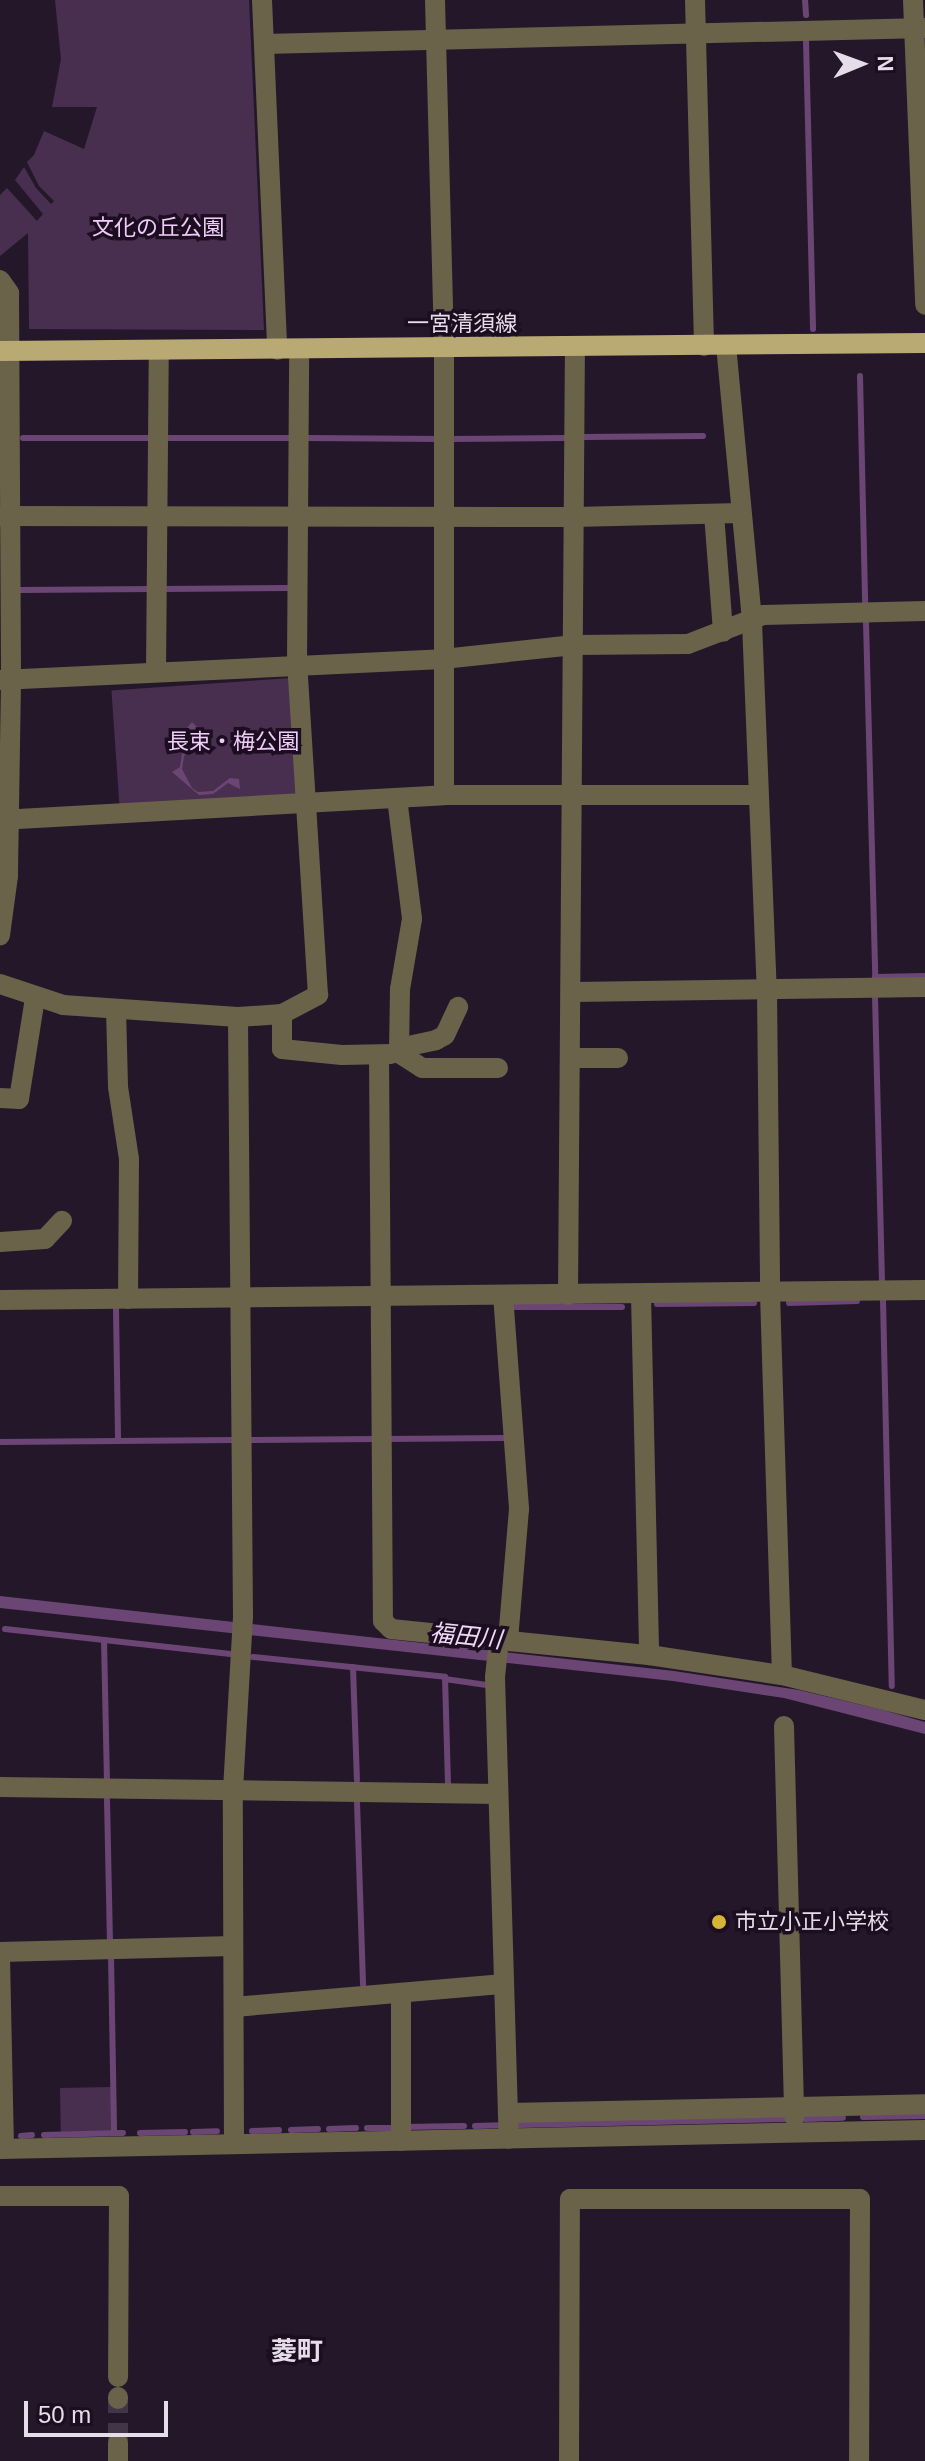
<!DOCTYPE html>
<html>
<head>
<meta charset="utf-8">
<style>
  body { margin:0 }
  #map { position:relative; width:925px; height:2461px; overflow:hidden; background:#25172a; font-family:Arial,"Noto Sans JP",sans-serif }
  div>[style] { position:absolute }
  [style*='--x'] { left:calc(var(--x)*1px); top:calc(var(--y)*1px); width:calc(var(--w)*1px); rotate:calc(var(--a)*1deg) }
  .green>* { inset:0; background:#482f50; transform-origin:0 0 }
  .water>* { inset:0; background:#6b4675 }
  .stream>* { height:6px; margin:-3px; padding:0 3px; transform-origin:3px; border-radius:3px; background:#6b4675 }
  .minor-tunnel>* { height:20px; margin-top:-10px; transform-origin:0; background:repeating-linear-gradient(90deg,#423547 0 20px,transparent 0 30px) }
  .minor>* { height:20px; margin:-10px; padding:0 10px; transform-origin:10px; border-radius:10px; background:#6a634a }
  .major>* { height:20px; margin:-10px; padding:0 10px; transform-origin:10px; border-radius:10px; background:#b9aa74 }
  .dots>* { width:22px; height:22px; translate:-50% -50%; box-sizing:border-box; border:4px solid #1c0d20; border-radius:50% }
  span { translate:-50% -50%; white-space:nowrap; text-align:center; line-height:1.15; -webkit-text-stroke:7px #1c0d20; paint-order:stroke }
  .park-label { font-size:22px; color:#efcdf9 }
  .street-label { font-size:22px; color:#e7ddea }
  .poi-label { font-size:22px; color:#e7ddea }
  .left { translate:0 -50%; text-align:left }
  .water-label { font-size:24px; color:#f1daf8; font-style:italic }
  .quarter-label { font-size:26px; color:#e7ddea; font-weight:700 }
  .north { position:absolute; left:821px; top:24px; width:80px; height:80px; -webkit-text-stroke:6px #1c0d20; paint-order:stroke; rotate:89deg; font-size:22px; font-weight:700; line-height:32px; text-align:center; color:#e7ddea }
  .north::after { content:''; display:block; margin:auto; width:28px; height:36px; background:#e7ddea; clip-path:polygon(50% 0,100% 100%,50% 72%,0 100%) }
  .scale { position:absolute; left:24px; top:2401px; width:144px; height:36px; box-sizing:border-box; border:4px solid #e7ddea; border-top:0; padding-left:10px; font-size:24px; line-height:28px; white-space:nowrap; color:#e7ddea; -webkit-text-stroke:6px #1c0d20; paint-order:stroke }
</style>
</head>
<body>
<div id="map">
  <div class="green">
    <i style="clip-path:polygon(55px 0,249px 0,264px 330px,29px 329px,28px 233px,0 256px,0 195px,7px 188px,37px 221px,43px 214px,15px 180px,24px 167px,36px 188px,51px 204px,54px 201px,39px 186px,27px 162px,34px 155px,44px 131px,84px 149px,97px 107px,52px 107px,61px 59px)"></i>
    <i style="left:291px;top:678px;width:119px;height:180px;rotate:86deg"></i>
    <i style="left:111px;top:2087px;width:44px;height:51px;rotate:89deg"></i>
  </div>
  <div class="water">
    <i style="clip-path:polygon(192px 722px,199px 729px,198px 738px,184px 756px,182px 769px,192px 788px,198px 792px,213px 791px,230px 778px,239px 779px,240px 789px,228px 783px,213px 794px,199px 795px,172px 772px,180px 767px,182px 754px,191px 742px,187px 728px)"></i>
    <i style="clip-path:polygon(0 1596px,674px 1671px,799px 1690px,883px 1710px,925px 1722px,925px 1734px,784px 1698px,673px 1681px,0 1608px)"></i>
  </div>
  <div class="stream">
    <i style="--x:805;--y:0;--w:15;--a:86"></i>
    <i style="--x:806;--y:41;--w:288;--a:88.6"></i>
    <i style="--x:860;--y:376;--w:227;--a:88.7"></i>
    <i style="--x:584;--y:437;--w:119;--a:-0.5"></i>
    <i style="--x:23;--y:438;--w:129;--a:0"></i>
    <i style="--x:165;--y:438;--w:123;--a:0"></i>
    <i style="--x:307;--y:438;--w:133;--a:0.4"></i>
    <i style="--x:453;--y:439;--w:112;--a:-0.5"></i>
    <i style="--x:164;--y:589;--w:124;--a:-0.5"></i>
    <i style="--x:20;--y:590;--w:133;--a:-0.4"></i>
    <i style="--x:866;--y:622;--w:355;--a:88.5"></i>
    <i style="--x:875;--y:977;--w:50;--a:-1.1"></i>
    <i style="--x:875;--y:996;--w:287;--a:88.6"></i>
    <i style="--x:883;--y:1300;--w:386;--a:88.7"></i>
    <i style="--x:789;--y:1303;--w:68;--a:-1.7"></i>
    <i style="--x:657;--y:1304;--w:97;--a:-0.6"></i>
    <i style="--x:511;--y:1307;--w:111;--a:0"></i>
    <i style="--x:116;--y:1309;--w:132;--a:89.1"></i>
    <i style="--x:388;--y:1439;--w:115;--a:-0.5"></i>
    <i style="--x:249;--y:1440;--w:126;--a:-0.5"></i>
    <i style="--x:1;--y:1442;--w:231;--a:-0.5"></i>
    <i style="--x:5;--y:1629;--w:227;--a:6.3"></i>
    <i style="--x:104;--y:1640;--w:139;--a:88.8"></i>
    <i style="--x:253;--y:1657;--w:193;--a:5.9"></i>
    <i style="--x:445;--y:1677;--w:108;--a:88.4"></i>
    <i style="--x:353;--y:1667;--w:113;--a:88"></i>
    <i style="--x:445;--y:1679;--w:42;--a:8.1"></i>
    <i style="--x:107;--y:1800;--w:139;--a:88.8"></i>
    <i style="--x:357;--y:1802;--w:183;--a:88.1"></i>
    <i style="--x:111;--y:1956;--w:177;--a:89"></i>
    <i style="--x:863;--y:2117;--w:62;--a:-0.9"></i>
    <i style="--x:805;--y:2119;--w:38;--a:-2"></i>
    <i style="--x:519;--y:2125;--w:265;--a:-1.3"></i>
    <i style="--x:475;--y:2126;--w:25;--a:-2"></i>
    <i style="--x:404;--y:2127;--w:60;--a:-1"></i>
    <i style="--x:367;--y:2128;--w:27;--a:0"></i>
    <i style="--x:329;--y:2129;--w:27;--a:-2"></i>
    <i style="--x:291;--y:2130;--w:27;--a:-2"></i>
    <i style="--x:252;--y:2131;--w:27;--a:-2"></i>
    <i style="--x:193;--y:2132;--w:24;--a:-2"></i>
    <i style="--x:140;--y:2133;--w:45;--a:-1.3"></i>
    <i style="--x:44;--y:2135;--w:79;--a:-1.5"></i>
    <i style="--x:21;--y:2136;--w:11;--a:-5"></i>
  </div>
  <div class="minor-tunnel">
    <i style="--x:118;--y:2443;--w:44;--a:-90"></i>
  </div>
  <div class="minor">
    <i style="--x:262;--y:0;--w:350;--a:87.5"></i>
    <i style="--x:435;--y:0;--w:349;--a:88.5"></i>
    <i style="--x:444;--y:349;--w:446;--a:90"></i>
    <i style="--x:695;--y:0;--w:346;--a:88.5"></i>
    <i style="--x:913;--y:0;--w:305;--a:87.7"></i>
    <i style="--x:264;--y:44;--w:661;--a:-1.39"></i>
    <i style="--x:0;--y:280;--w:16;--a:55"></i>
    <i style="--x:9;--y:293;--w:388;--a:89.7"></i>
    <i style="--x:11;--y:681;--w:195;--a:90.9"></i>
    <i style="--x:8;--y:876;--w:60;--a:97.7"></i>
    <i style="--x:726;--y:345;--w:278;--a:84.6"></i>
    <i style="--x:752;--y:622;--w:369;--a:87.7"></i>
    <i style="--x:767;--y:991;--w:303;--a:89.4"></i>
    <i style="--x:770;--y:1294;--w:381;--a:88.2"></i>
    <i style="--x:714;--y:514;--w:118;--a:85.6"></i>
    <i style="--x:0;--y:516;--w:574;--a:0.1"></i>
    <i style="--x:574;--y:517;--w:166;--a:-1.4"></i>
    <i style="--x:156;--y:672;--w:322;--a:-89.5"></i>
    <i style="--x:0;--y:680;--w:443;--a:-2.7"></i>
    <i style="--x:443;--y:659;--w:132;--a:-6.1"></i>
    <i style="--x:574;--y:645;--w:114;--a:-0.5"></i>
    <i style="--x:688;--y:644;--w:80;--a:-21.1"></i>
    <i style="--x:763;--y:615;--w:162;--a:-1.4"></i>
    <i style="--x:397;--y:798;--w:122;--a:82.9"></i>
    <i style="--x:412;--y:919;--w:71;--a:99.7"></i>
    <i style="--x:400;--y:989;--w:64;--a:90.9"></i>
    <i style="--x:399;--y:1053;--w:27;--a:33"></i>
    <i style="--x:422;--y:1068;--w:76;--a:0"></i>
    <i style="--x:0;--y:820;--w:445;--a:-3.2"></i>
    <i style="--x:444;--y:795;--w:313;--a:0"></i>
    <i style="--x:0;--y:984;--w:66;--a:18.4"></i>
    <i style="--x:63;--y:1005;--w:175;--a:3.9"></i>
    <i style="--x:238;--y:1017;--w:44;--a:-3.9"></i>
    <i style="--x:282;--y:1014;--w:41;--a:-27.8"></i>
    <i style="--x:318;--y:995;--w:332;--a:-93.6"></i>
    <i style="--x:297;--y:664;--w:315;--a:-89.6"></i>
    <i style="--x:573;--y:992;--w:352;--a:-0.8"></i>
    <i style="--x:116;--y:1009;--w:78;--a:88.5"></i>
    <i style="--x:118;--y:1087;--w:73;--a:81.3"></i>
    <i style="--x:129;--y:1159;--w:140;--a:90.4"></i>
    <i style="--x:282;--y:1014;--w:35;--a:90"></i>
    <i style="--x:282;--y:1049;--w:60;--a:5.7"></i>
    <i style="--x:342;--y:1055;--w:49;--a:-1.2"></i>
    <i style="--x:399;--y:1048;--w:38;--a:-12"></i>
    <i style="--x:436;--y:1040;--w:10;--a:-29"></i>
    <i style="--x:445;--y:1035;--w:31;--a:-65"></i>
    <i style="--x:379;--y:1055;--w:566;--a:89.6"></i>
    <i style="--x:383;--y:1621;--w:11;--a:45"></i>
    <i style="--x:391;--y:1629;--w:259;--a:5.8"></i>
    <i style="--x:649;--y:1655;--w:134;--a:8.6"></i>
    <i style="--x:782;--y:1675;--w:147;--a:13.8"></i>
    <i style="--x:572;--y:1058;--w:46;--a:0"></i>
    <i style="--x:0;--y:1098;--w:19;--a:3"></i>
    <i style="--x:19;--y:1099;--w:102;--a:-81"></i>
    <i style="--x:0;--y:1242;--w:45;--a:-3.8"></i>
    <i style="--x:45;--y:1239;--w:25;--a:-47"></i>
    <i style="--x:503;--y:1295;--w:215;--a:85.7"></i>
    <i style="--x:519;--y:1509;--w:131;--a:94.8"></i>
    <i style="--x:568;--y:1295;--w:948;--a:-89.58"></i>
    <i style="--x:641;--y:1295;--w:360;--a:88.7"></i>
    <i style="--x:0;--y:1300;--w:925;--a:-0.62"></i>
    <i style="--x:499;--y:1639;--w:38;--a:96"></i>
    <i style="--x:495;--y:1677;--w:462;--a:88.3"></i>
    <i style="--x:784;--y:1726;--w:391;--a:88.5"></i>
    <i style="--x:0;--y:1787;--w:498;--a:0.8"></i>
    <i style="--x:0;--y:1952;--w:233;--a:-1.5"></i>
    <i style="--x:0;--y:1957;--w:192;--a:88.8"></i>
    <i style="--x:401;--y:1993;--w:148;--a:90"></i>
    <i style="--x:234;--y:2007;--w:271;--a:-4.9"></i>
    <i style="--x:509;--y:2113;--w:416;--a:-1.2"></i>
    <i style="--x:234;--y:2144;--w:354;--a:-90.2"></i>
    <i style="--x:233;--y:1790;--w:174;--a:-86.7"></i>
    <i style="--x:243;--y:1616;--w:599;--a:-90.48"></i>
    <i style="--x:0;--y:2149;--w:925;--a:-1.18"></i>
    <i style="--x:0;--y:2196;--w:119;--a:0"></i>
    <i style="--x:119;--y:2196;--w:181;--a:90.3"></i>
    <i style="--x:118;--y:2397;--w:2;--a:90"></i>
    <i style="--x:118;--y:2443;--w:18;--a:90"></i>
    <i style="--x:569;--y:2461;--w:262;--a:-89.8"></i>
    <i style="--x:570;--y:2199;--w:290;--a:0"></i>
    <i style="--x:860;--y:2199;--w:262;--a:90.2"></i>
  </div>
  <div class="major">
    <i style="--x:0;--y:351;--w:925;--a:-0.5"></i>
  </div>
  <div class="dots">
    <i style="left:719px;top:1922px;background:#d6b534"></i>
  </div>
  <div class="park-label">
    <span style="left:158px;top:228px">文化の丘公園</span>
    <span style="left:233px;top:742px">長束・梅公園</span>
  </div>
  <div class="street-label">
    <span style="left:462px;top:324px">一宮清須線</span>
  </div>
  <div class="poi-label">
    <span class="left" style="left:735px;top:1922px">市立小正小学校</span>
  </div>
  <div class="water-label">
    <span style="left:466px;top:1636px;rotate:6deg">福田川</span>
  </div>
  <div class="quarter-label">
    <span style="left:297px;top:2352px">菱町</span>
  </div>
  <div class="north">N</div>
  <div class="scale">50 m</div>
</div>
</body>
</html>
